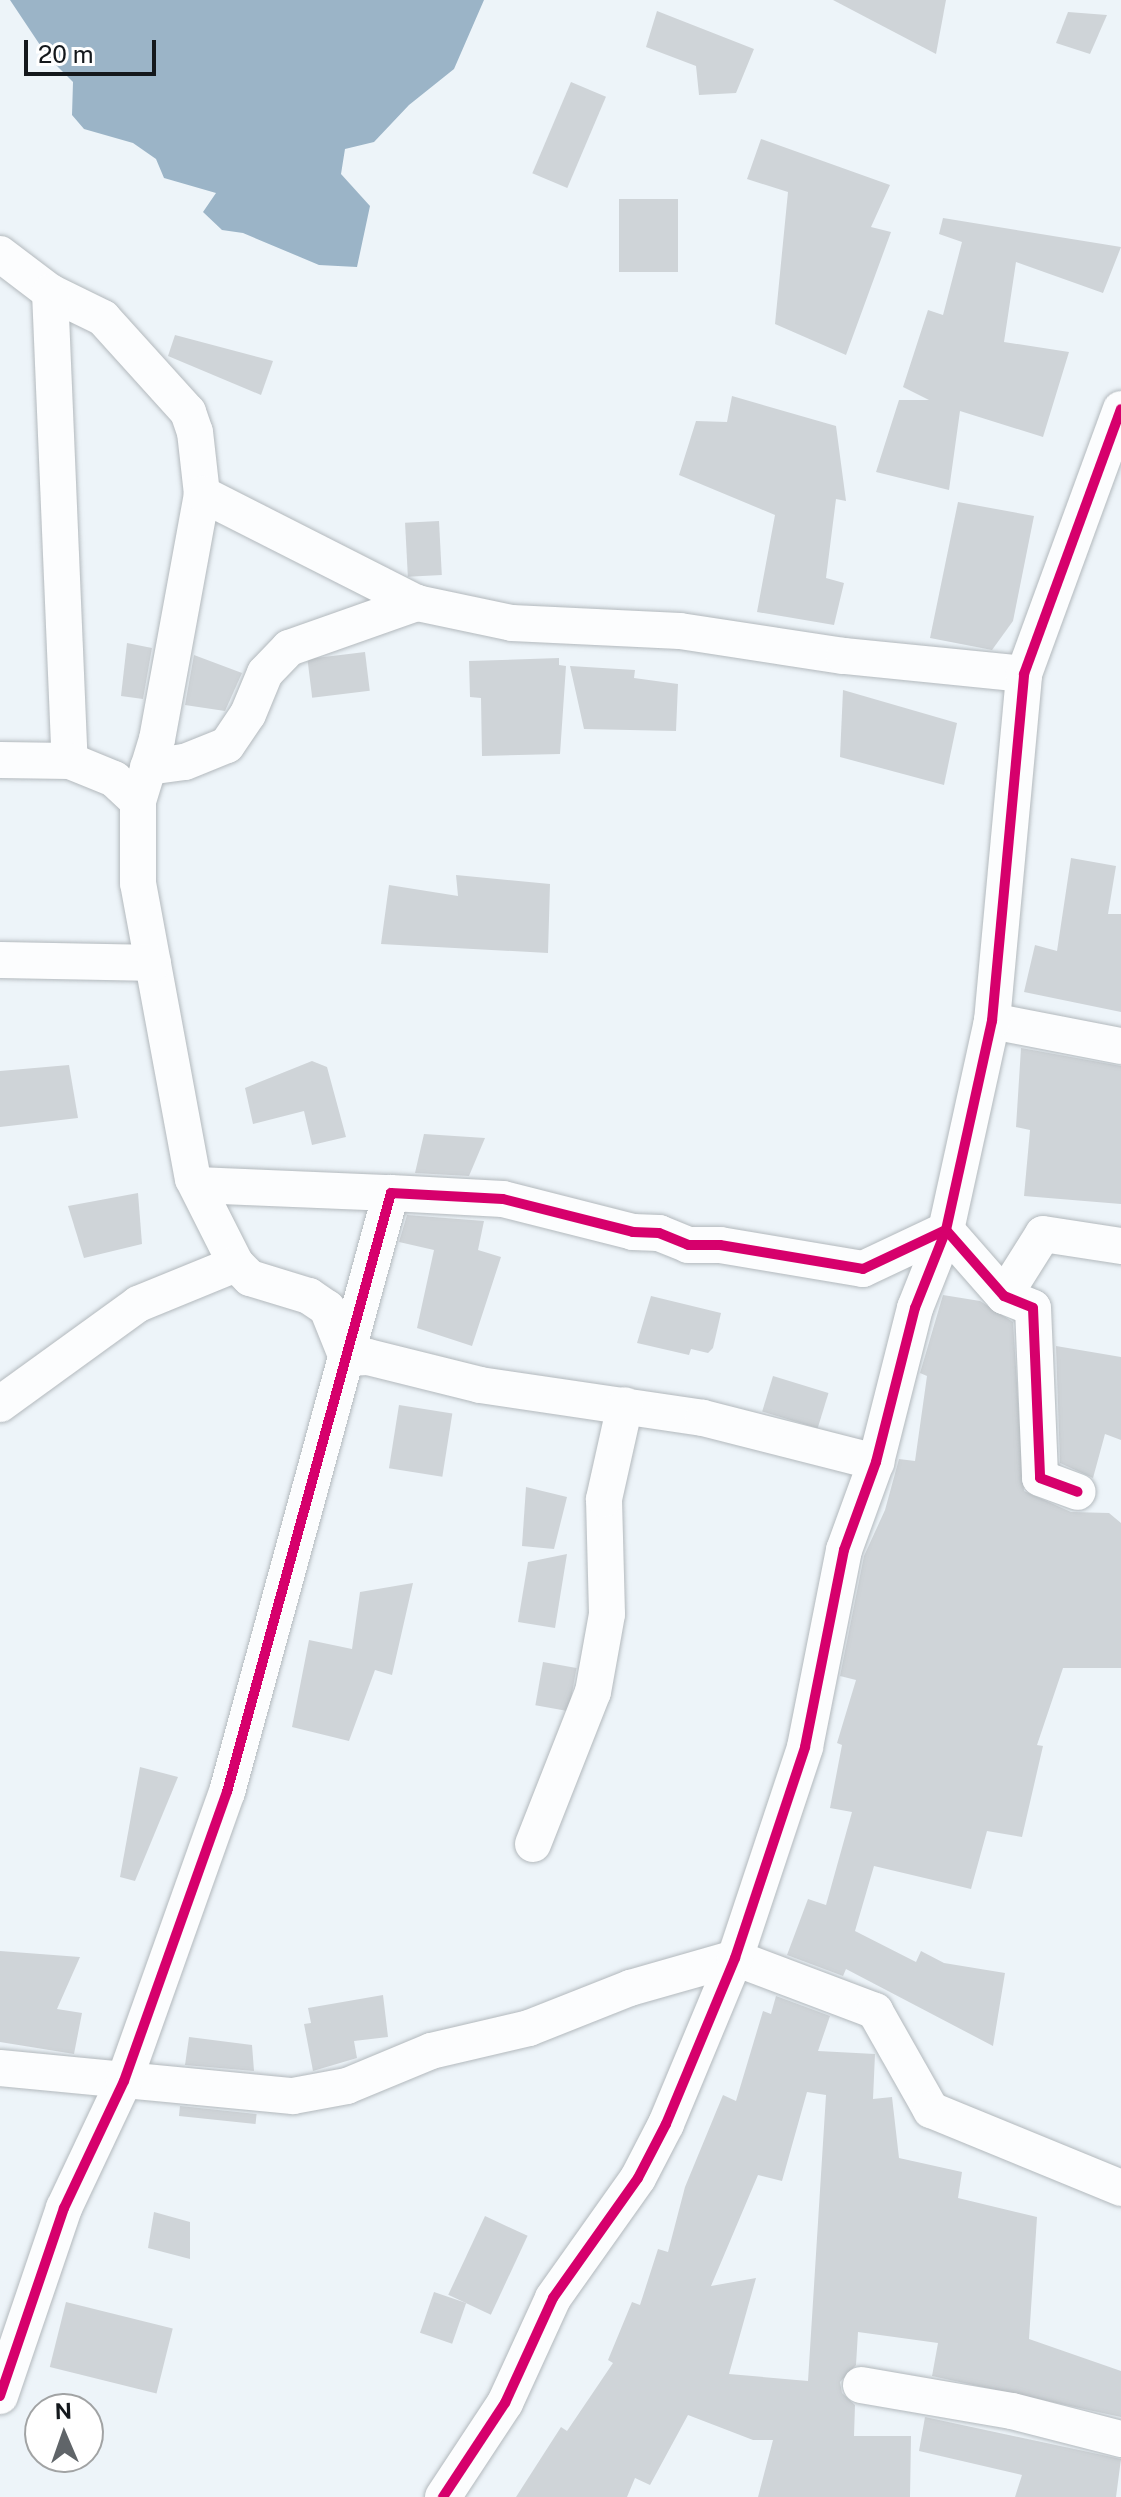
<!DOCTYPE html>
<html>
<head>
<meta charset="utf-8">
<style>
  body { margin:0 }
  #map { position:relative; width:1121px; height:2497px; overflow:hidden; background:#edf4f9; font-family:"Public Sans",sans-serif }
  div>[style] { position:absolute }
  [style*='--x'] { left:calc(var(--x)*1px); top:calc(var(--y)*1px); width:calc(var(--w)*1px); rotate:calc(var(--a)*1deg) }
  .water>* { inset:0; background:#9bb4c7 }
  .building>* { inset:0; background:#cfd4d8; transform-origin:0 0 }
  .roads { filter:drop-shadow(0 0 2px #b3b9bd) drop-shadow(0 0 2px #b3b9bd) }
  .minor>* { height:36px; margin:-18px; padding:0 18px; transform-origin:18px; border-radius:18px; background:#fcfdfe }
  .cycleway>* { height:10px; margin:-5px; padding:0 5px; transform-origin:5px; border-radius:5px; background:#d6006c }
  span { translate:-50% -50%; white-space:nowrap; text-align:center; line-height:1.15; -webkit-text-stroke:7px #fff; paint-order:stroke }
  .north { position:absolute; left:24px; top:2393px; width:80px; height:80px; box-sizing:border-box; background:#fff; border:2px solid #a1a3a4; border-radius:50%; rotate:358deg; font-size:22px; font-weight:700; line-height:32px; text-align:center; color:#14181c }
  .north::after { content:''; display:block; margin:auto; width:28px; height:36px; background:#606569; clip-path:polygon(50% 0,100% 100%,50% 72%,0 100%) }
  .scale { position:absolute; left:24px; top:40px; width:132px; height:36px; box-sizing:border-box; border:4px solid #14181c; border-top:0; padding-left:10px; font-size:24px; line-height:28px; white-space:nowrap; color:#14181c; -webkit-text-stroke:6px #fff; paint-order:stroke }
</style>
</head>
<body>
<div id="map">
  <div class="water">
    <i style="clip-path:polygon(10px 0,484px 0,454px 69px,409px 105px,374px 142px,345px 149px,341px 174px,370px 206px,357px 267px,319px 265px,243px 233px,222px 230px,203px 212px,216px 193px,164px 178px,156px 159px,133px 143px,84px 129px,72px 115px,73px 82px,48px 57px)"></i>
  </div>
  <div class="building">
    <i style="clip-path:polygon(833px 0,946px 0,936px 54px)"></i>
    <i style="clip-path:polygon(657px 11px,754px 49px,736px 93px,699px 95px,696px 66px,646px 47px)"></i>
    <i style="clip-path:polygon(1068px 12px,1107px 15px,1090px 54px,1056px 43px)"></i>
    <i style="left:571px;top:82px;width:38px;height:99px;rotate:23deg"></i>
    <i style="clip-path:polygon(761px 139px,890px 185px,871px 227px,891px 232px,846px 355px,775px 324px,788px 192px,747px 179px)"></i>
    <i style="left:619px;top:199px;width:59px;height:73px"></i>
    <i style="clip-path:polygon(943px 218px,1121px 247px,1103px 293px,1016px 262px,1004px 342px,1069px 352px,1043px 437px,960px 411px,949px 490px,876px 472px,899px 400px,929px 400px,903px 387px,928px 310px,943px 315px,962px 242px,939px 234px)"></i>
    <i style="clip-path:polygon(175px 335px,273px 361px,261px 395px,168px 356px)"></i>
    <i style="clip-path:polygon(732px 396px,836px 426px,846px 501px,836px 499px,826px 578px,844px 583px,834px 625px,757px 612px,775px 515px,679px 475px,696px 421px,727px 422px)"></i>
    <i style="clip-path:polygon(958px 502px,1034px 516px,1013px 621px,992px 650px,930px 638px)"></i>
    <i style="left:439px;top:521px;width:54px;height:34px;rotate:87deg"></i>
    <i style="clip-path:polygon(127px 643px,152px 648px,143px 699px,121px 696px)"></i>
    <i style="left:365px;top:652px;width:39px;height:58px;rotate:83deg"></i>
    <i style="clip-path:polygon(194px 655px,242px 673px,225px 711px,185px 705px)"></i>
    <i style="clip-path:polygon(559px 658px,559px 665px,566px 666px,560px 754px,482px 756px,481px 698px,470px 697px,469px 661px)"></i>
    <i style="clip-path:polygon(570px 666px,635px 670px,634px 678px,678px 684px,676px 731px,584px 729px)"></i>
    <i style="clip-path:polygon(843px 690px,957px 723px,944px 785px,840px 757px)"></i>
    <i style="clip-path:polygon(1071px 858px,1116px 866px,1108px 914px,1121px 914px,1121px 1012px,1024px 992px,1035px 945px,1057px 951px)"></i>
    <i style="clip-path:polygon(456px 875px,550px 884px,548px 953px,381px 944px,389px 885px,458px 896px)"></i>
    <i style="clip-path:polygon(1021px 1048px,1121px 1066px,1121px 1204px,1024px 1196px,1030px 1130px,1016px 1127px)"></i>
    <i style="clip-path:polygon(312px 1061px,327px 1067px,346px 1137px,312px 1145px,304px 1111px,253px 1124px,245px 1088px)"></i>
    <i style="clip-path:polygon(69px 1065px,78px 1118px,0 1127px,0 1071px)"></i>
    <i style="clip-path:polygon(424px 1134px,485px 1138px,469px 1176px,415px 1173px)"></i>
    <i style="clip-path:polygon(138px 1193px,142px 1244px,84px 1258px,68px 1206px)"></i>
    <i style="clip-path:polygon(407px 1215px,484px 1221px,478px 1250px,501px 1257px,472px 1346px,417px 1328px,434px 1250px,399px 1242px)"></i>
    <i style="clip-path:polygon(943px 1295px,980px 1301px,1013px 1322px,1024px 1491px,1071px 1512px,1109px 1513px,1121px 1523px,1121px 1668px,1063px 1668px,1037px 1745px,1043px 1746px,1022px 1837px,987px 1831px,971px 1889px,874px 1866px,855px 1931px,916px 1962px,921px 1951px,944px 1963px,1005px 1973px,993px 2046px,846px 1969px,843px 1976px,787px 1955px,808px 1899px,826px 1905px,852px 1812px,830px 1808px,842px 1745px,837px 1743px,856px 1680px,840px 1676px,864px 1556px,885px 1510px,899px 1459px,915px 1461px,927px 1376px,920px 1373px)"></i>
    <i style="clip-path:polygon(651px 1296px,721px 1313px,713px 1348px,708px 1353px,691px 1349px,689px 1355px,637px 1343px)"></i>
    <i style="clip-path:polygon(1056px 1346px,1121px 1357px,1121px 1440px,1105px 1434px,1093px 1478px,1060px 1463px)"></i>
    <i style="left:773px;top:1376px;width:58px;height:37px;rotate:17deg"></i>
    <i style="left:399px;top:1405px;width:54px;height:64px;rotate:9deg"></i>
    <i style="clip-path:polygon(526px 1487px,567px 1497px,554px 1549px,522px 1546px)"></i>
    <i style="clip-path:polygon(567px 1554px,555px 1628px,518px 1622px,528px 1562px)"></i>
    <i style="clip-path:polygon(413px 1583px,392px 1675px,375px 1670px,349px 1741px,292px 1727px,309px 1640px,352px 1649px,360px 1592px)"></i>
    <i style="left:543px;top:1662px;width:34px;height:44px;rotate:10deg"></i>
    <i style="clip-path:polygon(140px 1767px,178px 1777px,135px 1881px,120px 1877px)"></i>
    <i style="clip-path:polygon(0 1951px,80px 1957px,57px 2009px,82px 2013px,74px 2054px,0 2042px)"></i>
    <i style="clip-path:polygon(383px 1995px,388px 2037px,354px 2041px,357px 2058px,313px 2071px,304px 2024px,311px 2023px,308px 2008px)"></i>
    <i style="clip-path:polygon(evenodd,776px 1996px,830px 2016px,818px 2051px,875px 2054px,873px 2099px,892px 2097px,899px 2158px,962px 2172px,958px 2198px,1037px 2217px,1029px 2339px,1121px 2371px,1121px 2417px,932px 2376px,938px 2343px,858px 2332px,856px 2365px,840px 2382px,842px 2393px,855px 2405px,854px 2436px,911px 2436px,910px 2497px,758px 2497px,773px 2440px,753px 2440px,688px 2415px,650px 2485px,635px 2478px,627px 2497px,516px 2497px,561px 2427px,567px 2431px,613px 2363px,608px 2360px,632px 2302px,640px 2305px,658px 2249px,668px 2252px,685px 2187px,723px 2095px,736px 2101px,763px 2011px,771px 2014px,776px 1996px,807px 2092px,826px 2095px,808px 2381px,729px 2374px,756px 2278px,711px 2286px,758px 2175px,782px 2181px,807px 2092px)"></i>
    <i style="clip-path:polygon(189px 2037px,252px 2045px,254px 2071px,185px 2065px)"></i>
    <i style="left:180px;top:2106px;width:77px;height:10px;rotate:6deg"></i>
    <i style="clip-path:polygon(154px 2212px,190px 2222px,190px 2259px,148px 2248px)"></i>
    <i style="left:485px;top:2216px;width:47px;height:87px;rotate:25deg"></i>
    <i style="left:434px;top:2292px;width:34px;height:43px;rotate:19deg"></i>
    <i style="left:66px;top:2302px;width:110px;height:67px;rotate:14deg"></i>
    <i style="clip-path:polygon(925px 2417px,1121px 2459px,1116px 2497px,1015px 2497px,1022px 2475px,919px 2451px)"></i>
  </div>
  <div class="roads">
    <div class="minor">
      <i style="--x:0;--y:254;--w:63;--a:37.2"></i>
      <i style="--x:50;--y:292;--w:59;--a:26.1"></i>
      <i style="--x:103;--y:318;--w:127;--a:47.9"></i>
      <i style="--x:188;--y:412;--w:21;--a:71"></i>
      <i style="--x:195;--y:432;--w:62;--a:83.6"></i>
      <i style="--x:202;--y:494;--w:249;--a:100.4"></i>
      <i style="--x:157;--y:739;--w:65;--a:107"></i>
      <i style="--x:138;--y:801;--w:82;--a:90"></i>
      <i style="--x:138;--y:883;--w:301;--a:79.5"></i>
      <i style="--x:193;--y:1179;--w:95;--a:63.2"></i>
      <i style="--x:50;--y:292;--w:469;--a:87.6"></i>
      <i style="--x:202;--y:494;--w:241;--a:26.9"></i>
      <i style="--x:0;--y:760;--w:70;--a:0.8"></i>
      <i style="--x:70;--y:761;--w:48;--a:22.2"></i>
      <i style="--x:114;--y:779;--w:33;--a:43"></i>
      <i style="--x:148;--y:767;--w:37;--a:-8"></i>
      <i style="--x:185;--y:762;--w:45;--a:-22"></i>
      <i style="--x:227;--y:745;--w:37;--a:-56"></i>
      <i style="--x:248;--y:714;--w:44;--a:-67.5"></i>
      <i style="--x:265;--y:673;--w:35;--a:-46"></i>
      <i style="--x:289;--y:648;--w:136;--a:-19.4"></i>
      <i style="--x:417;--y:603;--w:97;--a:11.9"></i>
      <i style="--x:512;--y:623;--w:168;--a:2.7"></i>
      <i style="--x:680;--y:631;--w:166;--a:8.7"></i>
      <i style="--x:844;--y:656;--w:181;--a:5.7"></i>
      <i style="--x:0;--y:960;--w:153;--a:1.1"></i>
      <i style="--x:992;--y:1021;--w:131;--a:11"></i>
      <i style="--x:197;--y:1185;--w:194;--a:2.4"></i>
      <i style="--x:1004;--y:1296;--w:73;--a:-57.8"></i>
      <i style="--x:1043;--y:1234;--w:79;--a:8.7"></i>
      <i style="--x:347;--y:1358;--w:21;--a:-3"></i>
      <i style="--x:368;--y:1357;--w:115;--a:14"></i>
      <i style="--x:480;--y:1385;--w:225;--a:8.4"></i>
      <i style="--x:703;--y:1418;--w:179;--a:14.3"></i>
      <i style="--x:0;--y:1404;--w:170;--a:-35.9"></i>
      <i style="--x:138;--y:1304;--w:106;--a:-22.2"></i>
      <i style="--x:236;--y:1264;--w:20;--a:45"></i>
      <i style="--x:250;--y:1278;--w:62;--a:17"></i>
      <i style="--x:309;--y:1296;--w:22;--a:34"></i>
      <i style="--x:327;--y:1308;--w:54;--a:68.2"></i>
      <i style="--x:533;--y:1844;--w:163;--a:-68.5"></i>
      <i style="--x:593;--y:1692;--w:79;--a:-79.8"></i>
      <i style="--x:607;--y:1614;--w:115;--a:-91.5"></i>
      <i style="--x:604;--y:1499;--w:96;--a:-77.4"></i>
      <i style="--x:0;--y:2068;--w:294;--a:5.5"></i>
      <i style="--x:293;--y:2096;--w:55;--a:-10.5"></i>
      <i style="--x:347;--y:2086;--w:91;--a:-22.6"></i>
      <i style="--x:431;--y:2051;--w:101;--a:-13.2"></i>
      <i style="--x:529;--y:2028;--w:109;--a:-21.6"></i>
      <i style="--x:630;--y:1988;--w:109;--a:-15.9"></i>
      <i style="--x:735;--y:1958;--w:150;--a:20.7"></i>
      <i style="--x:875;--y:2011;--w:114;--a:60.5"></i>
      <i style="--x:931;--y:2110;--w:205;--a:22.3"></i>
      <i style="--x:861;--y:2385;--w:153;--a:9.8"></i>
      <i style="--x:1012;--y:2411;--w:113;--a:14.4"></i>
      <i style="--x:0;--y:2396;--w:199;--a:-71.2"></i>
      <i style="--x:64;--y:2208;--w:140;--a:-64.7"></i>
      <i style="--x:124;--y:2081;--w:307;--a:-70.4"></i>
      <i style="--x:227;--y:1792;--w:621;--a:-74.69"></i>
      <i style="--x:391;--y:1193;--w:112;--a:3.1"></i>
      <i style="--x:503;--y:1199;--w:134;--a:14.2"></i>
      <i style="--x:633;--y:1232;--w:26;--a:2"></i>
      <i style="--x:659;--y:1233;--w:31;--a:22"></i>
      <i style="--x:688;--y:1245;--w:32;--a:0"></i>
      <i style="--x:720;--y:1245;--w:145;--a:9.5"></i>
      <i style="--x:863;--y:1269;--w:92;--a:-25.2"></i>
      <i style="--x:946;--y:1230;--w:88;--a:48.7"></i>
      <i style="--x:1004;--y:1296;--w:31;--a:22"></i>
      <i style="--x:1033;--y:1308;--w:170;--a:87.6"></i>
      <i style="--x:1040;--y:1478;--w:40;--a:20.2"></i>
      <i style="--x:443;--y:2497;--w:113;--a:-56.6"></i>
      <i style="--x:505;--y:2403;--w:115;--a:-65.4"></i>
      <i style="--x:553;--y:2298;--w:147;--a:-54.7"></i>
      <i style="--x:638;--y:2178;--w:61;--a:-62.6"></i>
      <i style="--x:666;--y:2124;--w:180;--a:-67.4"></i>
      <i style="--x:735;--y:1958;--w:222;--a:-71.6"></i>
      <i style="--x:805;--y:1747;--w:201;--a:-78.8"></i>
      <i style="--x:844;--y:1550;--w:94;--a:-70"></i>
      <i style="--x:876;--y:1462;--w:159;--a:-75.8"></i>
      <i style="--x:915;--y:1308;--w:84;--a:-68.3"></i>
      <i style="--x:946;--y:1230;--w:214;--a:-77.6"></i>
      <i style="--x:992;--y:1021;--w:348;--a:-84.7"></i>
      <i style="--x:1024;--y:674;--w:282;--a:-69.9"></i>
    </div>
  </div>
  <div class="cycleway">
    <i style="--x:0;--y:2396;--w:199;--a:-71.2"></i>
    <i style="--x:64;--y:2208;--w:140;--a:-64.7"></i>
    <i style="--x:124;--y:2081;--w:307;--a:-70.4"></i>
    <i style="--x:227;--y:1792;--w:621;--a:-74.69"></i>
    <i style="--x:391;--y:1193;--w:112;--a:3.1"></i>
    <i style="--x:503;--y:1199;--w:134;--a:14.2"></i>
    <i style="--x:633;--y:1232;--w:26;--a:2"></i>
    <i style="--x:659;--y:1233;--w:31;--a:22"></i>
    <i style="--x:688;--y:1245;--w:32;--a:0"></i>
    <i style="--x:720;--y:1245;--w:145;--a:9.5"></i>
    <i style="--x:863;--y:1269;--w:92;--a:-25.2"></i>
    <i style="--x:946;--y:1230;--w:88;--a:48.7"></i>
    <i style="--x:1004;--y:1296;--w:31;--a:22"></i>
    <i style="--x:1033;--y:1308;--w:170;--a:87.6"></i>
    <i style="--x:1040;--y:1478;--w:40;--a:20.2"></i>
    <i style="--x:443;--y:2497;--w:113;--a:-56.6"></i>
    <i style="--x:505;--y:2403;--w:115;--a:-65.4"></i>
    <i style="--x:553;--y:2298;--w:147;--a:-54.7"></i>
    <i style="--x:638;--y:2178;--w:61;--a:-62.6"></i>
    <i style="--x:666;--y:2124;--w:180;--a:-67.4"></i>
    <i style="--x:735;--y:1958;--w:222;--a:-71.6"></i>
    <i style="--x:805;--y:1747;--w:201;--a:-78.8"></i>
    <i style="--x:844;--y:1550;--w:94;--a:-70"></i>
    <i style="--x:876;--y:1462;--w:159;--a:-75.8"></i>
    <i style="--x:915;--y:1308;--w:84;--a:-68.3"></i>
    <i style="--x:946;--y:1230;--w:214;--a:-77.6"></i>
    <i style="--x:992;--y:1021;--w:348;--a:-84.7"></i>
    <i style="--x:1024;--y:674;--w:282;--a:-69.9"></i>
  </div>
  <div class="north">N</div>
  <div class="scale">20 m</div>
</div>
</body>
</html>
